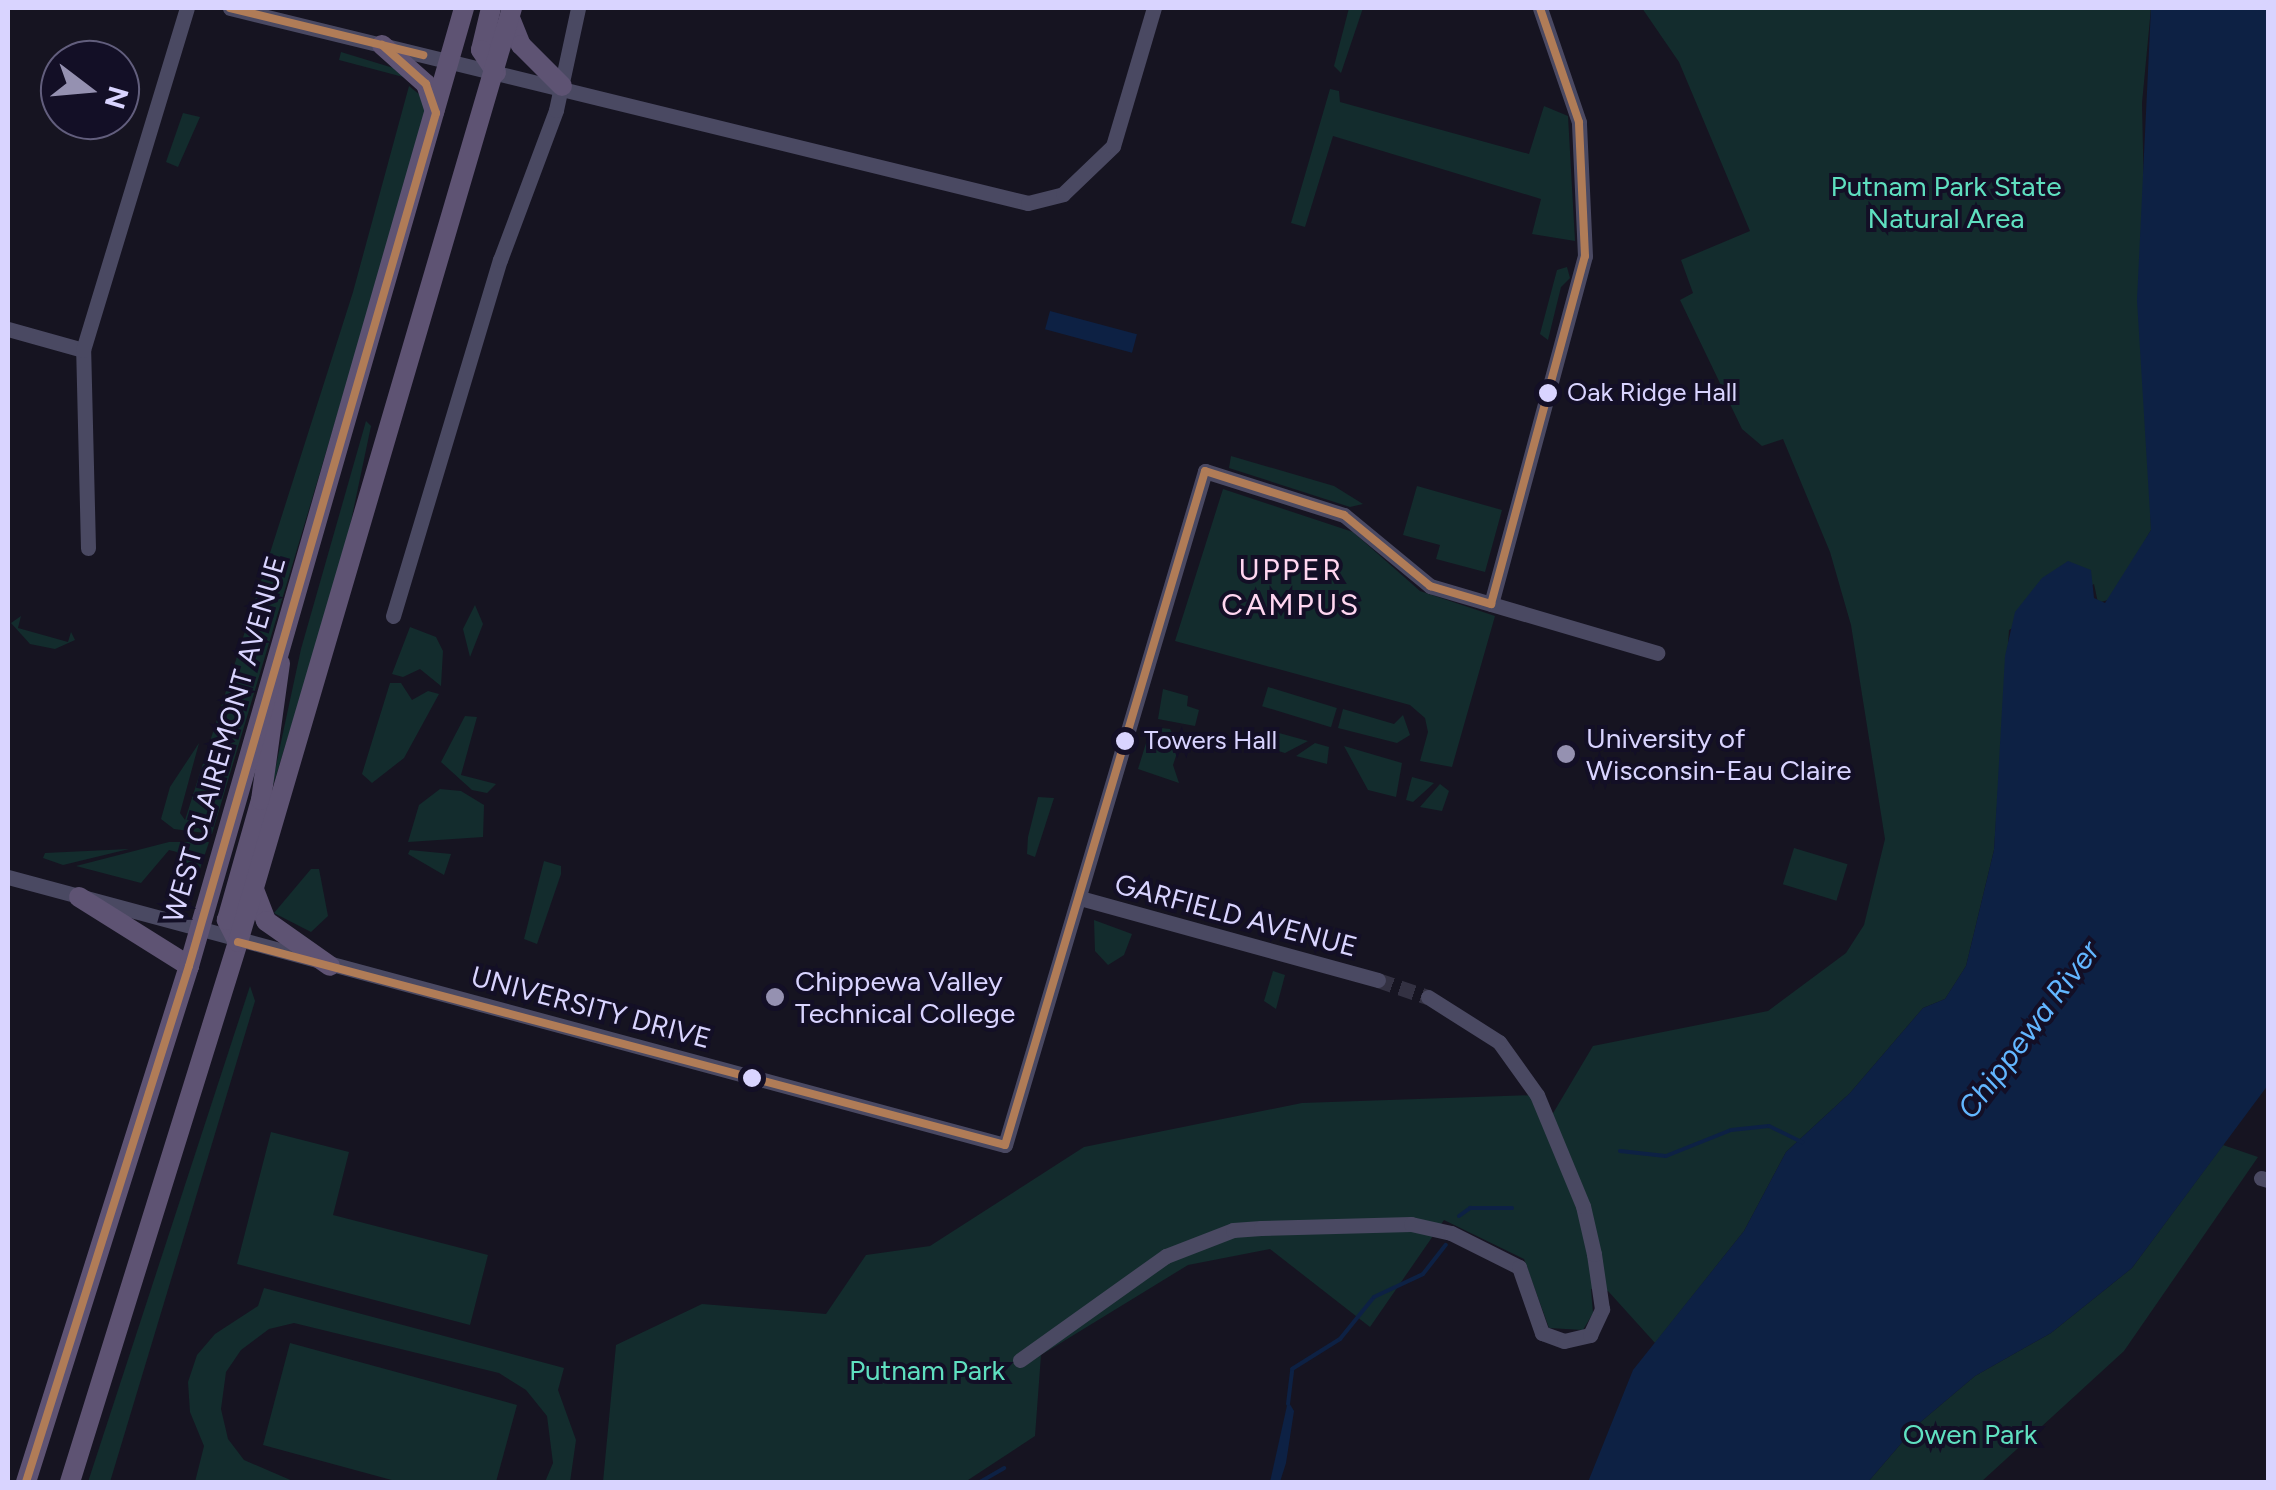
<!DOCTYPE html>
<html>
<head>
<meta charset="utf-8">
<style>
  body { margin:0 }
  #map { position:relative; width:2276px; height:1490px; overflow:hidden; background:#161421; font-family:Figtree,sans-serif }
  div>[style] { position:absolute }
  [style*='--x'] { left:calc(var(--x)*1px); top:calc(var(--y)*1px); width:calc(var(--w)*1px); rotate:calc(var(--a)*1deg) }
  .green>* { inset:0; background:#132c2d; transform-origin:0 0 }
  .water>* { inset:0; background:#0d2144; transform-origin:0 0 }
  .stream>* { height:4px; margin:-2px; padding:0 2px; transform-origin:2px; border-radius:2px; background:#0d2144 }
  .minor-tunnel>* { height:15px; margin-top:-7.5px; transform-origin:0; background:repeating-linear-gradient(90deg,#333142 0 15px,transparent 0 23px) }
  .minor>* { height:15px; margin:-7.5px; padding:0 7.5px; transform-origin:7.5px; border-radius:7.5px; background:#4a4962 }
  .major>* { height:20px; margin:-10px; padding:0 10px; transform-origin:10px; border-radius:10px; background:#5e5373 }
  .bus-1>* { height:8px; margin:-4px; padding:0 4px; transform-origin:4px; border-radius:4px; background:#b07c57 }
  .dots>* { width:28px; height:28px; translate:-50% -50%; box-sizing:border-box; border:5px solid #130f26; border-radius:50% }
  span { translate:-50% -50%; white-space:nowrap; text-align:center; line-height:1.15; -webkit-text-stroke:8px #130f26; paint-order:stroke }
  .bus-label { font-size:26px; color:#d9d4ff }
  .left { translate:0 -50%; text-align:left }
  .park-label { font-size:28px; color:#5fe0c0 }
  .poi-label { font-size:28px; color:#d9d4ff }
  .street-label { font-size:28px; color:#d9d4ff }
  .neighbourhood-label { font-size:30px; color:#ffd6f0; letter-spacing:2.5px }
  .water-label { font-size:30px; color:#62b6ff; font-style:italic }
  .frame { position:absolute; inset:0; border:10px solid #d9d4ff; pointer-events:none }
  .north { position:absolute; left:40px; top:40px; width:100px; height:100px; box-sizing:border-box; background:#130f26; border:2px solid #625e7d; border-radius:50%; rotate:106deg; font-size:28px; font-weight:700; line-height:40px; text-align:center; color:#d9d4ff }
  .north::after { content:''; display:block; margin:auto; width:35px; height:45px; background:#9591b1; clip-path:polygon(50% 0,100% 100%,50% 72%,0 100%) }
</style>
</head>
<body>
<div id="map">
  <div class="green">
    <i style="clip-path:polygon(1349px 8px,1363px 8px,1341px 73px,1334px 66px)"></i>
    <i style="clip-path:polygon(1642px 8px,2151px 8px,2142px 103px,2151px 530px,2111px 599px,2098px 603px,2094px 584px,2009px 630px,1994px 850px,1966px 966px,1945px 999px,1923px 1008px,1850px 1093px,1786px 1152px,1744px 1231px,1655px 1343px,1608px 1291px,1591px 1289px,1593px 1313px,1583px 1330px,1549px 1328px,1524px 1259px,1444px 1220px,1370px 1327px,1270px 1249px,1188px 1265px,1041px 1355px,1035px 1436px,965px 1482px,603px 1482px,616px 1345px,702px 1304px,826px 1314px,866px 1255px,930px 1246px,1084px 1147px,1302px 1103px,1537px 1095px,1549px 1120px,1593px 1046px,1768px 1011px,1846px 953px,1864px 925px,1885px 839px,1851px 625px,1830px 552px,1783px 439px,1762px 446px,1742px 429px,1680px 300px,1693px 293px,1681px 260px,1750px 231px,1679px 62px)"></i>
    <i style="clip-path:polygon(341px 52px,400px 70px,407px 78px,339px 60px)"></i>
    <i style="clip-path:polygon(409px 86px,426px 100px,424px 124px,212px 834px,174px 829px,161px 819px,170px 787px,199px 743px,180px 813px,185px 820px,353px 292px)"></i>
    <i style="clip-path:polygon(1330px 89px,1339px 91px,1340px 102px,1529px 154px,1544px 106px,1568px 116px,1575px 241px,1532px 234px,1541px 199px,1333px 136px,1305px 227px,1291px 223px)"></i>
    <i style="clip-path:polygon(183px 113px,200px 117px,178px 167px,166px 162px)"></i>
    <i style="clip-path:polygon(1567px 267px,1570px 278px,1561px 287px,1548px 340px,1540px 334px,1557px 270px)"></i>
    <i style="clip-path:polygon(366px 421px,371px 426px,342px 564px,269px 798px,301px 649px)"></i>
    <i style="clip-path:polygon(1231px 456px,1334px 486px,1363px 504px,1350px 507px,1229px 468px)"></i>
    <i style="clip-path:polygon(1417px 486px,1502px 510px,1485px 572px,1436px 559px,1440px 545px,1403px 535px)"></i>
    <i style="clip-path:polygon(1223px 489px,1353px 532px,1420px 591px,1495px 616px,1452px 767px,1420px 761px,1428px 732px,1425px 718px,1410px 705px,1175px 641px)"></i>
    <i style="clip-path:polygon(475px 605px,483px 624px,470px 657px,463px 629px)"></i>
    <i style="clip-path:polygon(21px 616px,18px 628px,68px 642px,71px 632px,75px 640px,55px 649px,30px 644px,11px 623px)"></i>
    <i style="clip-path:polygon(410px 627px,436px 637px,443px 651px,441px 686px,420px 669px,403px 677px,392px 674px)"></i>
    <i style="clip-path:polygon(390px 683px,401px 683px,412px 700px,428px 691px,439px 694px,404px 758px,372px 783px,362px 774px)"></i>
    <i style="left:1268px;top:687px;width:72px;height:20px;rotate:17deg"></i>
    <i style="clip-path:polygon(1163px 689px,1188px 696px,1187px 706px,1199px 710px,1195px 726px,1158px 719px)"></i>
    <i style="clip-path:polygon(1343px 709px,1394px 724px,1403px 715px,1410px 735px,1397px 743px,1338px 728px)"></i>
    <i style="clip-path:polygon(465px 716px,477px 717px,461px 775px,496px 784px,487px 793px,472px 790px,441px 762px)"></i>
    <i style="clip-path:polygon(1151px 727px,1170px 729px,1179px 747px,1173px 765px,1179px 783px,1138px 769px)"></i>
    <i style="clip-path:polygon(1268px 730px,1308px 741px,1285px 753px,1258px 745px)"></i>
    <i style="clip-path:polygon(1315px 743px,1329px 747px,1327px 764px,1296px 756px)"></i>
    <i style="clip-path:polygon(1344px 746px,1402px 763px,1396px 797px,1368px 790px)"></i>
    <i style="clip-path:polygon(1412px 777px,1434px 783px,1413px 802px,1406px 800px)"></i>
    <i style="clip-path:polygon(1440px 784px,1449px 791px,1442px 811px,1420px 807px)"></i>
    <i style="clip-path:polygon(440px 789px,461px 791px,484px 805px,483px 837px,408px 842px,419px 805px)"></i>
    <i style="clip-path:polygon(1038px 797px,1054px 798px,1035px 857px,1027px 854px,1028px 837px)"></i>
    <i style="clip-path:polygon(169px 842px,209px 842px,194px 887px,179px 890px,177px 852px,169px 850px,141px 883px,76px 866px)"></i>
    <i style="left:1794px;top:848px;width:56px;height:38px;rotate:17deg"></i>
    <i style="clip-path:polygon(129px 849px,63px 865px,43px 858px,45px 853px)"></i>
    <i style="clip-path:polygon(410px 850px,451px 854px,444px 875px,408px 854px)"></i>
    <i style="clip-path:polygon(544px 861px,561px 866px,561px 874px,537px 944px,524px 939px)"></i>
    <i style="clip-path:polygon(311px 869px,319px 869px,328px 916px,311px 932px,274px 913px)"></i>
    <i style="clip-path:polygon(1094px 920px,1132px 934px,1124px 955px,1108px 965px,1095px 951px)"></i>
    <i style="clip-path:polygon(1273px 971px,1285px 975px,1276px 1009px,1264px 1001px)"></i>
    <i style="clip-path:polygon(250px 986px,255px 1001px,110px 1482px,88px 1482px)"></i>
    <i style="clip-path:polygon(271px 1132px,349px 1152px,333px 1215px,488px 1255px,470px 1325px,237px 1264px)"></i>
    <i style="clip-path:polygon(2223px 1145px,2258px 1157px,2124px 1351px,1981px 1482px,1868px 1482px,1917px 1425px,1975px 1376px,2051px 1333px,2132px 1268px)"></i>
    <i style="clip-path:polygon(264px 1288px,564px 1368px,558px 1390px,576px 1440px,570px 1482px,545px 1482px,553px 1463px,547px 1416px,526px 1390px,499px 1373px,294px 1323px,269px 1329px,241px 1350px,226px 1372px,221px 1409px,228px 1439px,244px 1460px,295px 1482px,195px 1482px,204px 1446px,190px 1412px,188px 1382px,197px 1355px,215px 1334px,258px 1306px)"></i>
    <i style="clip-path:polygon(290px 1343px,517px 1405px,496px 1482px,399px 1482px,263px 1445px)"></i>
  </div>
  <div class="water">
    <i style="clip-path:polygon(2151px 8px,2268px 8px,2268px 1085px,2132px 1268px,2051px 1333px,1975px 1376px,1917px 1425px,1868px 1482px,1588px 1482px,1633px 1370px,1744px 1231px,1786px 1152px,1850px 1093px,1923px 1008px,1945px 999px,1966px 966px,1994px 850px,2005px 656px,2015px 612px,2042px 578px,2068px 561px,2091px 570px,2094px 598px,2105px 603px,2151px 530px,2137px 300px)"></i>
    <i style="left:1050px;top:311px;width:90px;height:19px;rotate:15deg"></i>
    <i style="clip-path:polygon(1288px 1401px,1294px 1411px,1286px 1463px,1280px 1482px,1270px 1482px)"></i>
  </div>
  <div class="stream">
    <i style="--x:1620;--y:1151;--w:46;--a:6.2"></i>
    <i style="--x:1666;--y:1156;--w:70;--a:-21.8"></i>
    <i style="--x:1731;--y:1130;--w:38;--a:-6"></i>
    <i style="--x:1769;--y:1126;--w:37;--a:26"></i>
    <i style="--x:1459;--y:1216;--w:14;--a:-36"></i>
    <i style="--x:1470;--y:1208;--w:42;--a:0"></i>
    <i style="--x:1288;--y:1404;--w:35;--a:-83"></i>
    <i style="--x:1292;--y:1369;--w:57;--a:-32"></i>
    <i style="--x:1340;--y:1339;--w:54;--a:-51"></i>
    <i style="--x:1374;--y:1297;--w:54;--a:-25.1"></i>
    <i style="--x:1423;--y:1274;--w:37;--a:-52"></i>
    <i style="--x:980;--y:1482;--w:28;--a:-30"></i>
  </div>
  <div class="minor-tunnel">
    <i style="--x:1378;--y:980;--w:53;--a:18.8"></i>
  </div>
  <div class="minor">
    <i style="--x:230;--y:8;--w:821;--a:13.73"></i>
    <i style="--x:1028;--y:203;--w:36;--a:-14"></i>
    <i style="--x:1063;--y:194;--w:69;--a:-43.8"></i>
    <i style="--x:1113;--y:146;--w:144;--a:-73.5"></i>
    <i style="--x:8;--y:329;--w:78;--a:15.6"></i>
    <i style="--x:88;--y:548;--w:198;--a:-91.4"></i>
    <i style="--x:83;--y:350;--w:357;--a:-73.1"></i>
    <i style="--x:1491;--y:604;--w:360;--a:-74.9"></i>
    <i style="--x:1585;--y:256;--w:134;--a:-92.6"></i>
    <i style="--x:1579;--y:122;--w:120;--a:-108.9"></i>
    <i style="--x:393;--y:616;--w:372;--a:-73.3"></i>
    <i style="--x:500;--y:260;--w:160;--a:-69.5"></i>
    <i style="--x:556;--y:110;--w:104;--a:-77.8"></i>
    <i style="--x:8;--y:877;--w:1032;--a:15.05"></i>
    <i style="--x:1005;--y:1145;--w:703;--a:-73.47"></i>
    <i style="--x:1205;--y:471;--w:146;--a:17.6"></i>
    <i style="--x:1344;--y:515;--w:112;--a:39.5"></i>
    <i style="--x:1430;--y:586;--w:237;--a:16.4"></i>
    <i style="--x:1080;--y:898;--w:309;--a:15.4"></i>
    <i style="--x:2261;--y:1178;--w:7;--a:16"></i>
    <i style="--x:1020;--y:1360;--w:179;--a:-35.5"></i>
    <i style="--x:1166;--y:1256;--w:72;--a:-21.2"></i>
    <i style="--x:1233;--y:1230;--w:28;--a:-4"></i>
    <i style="--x:1261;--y:1228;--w:150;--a:-1.5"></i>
    <i style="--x:1411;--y:1224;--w:41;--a:12.7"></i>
    <i style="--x:1451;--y:1233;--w:76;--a:26.6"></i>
    <i style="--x:1519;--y:1267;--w:70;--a:70.8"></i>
    <i style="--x:1542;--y:1333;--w:23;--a:20"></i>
    <i style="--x:1564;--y:1341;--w:27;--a:-13"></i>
    <i style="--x:1590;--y:1335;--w:29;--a:-65"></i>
    <i style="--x:1602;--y:1309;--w:56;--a:-98.3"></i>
    <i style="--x:1594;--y:1254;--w:49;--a:-102.9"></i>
    <i style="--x:1583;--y:1206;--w:120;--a:-112.5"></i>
    <i style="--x:1537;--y:1095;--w:65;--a:-125.6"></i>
    <i style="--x:1499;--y:1042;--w:84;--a:-147.6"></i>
  </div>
  <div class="major">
    <i style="--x:491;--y:8;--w:43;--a:103.4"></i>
    <i style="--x:481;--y:50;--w:27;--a:56"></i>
    <i style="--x:510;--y:18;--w:29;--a:68"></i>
    <i style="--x:521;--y:45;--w:58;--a:45"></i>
    <i style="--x:382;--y:45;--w:59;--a:41.6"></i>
    <i style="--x:426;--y:84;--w:28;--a:72"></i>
    <i style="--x:255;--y:892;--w:31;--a:69"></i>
    <i style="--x:266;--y:921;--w:78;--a:35.1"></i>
    <i style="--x:79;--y:897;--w:130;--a:32.1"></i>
    <i style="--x:238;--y:942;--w:25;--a:-117"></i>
    <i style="--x:227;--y:920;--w:125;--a:-74.2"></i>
    <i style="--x:261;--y:800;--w:138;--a:-82.1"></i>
    <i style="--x:26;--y:1482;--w:541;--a:-72.47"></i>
    <i style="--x:189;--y:966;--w:997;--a:-73.98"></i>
    <i style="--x:70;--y:1482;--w:566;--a:-72.72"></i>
    <i style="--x:238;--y:942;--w:973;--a:-73.65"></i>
  </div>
  <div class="bus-1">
    <i style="--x:230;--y:8;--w:199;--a:13.7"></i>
    <i style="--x:1205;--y:471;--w:146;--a:17.6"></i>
    <i style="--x:1344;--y:515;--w:112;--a:39.5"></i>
    <i style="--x:1430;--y:586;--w:64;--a:16.4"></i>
    <i style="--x:1491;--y:604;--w:360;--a:-74.9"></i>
    <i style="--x:1585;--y:256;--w:134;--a:-92.6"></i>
    <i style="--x:1579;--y:122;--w:120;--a:-108.9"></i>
    <i style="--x:238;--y:942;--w:793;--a:14.82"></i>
    <i style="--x:1005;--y:1145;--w:703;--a:-73.47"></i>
    <i style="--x:26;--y:1482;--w:541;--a:-72.47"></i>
    <i style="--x:189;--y:966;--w:888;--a:-73.85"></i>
    <i style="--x:436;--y:113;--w:31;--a:-109"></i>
    <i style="--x:426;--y:84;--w:59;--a:-138.4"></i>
  </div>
  <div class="dots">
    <i style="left:1548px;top:393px;background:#d9d4ff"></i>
    <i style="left:1125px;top:741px;background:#d9d4ff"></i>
    <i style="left:1566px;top:754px;background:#9591b1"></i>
    <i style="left:775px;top:997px;background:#9591b1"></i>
    <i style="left:752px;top:1078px;background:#d9d4ff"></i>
  </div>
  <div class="bus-label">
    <span class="left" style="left:1567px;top:393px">Oak Ridge Hall</span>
    <span class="left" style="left:1144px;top:741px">Towers Hall</span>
  </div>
  <div class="park-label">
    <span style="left:1946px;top:202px">Putnam Park State<br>Natural Area</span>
    <span style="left:927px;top:1370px">Putnam Park</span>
    <span style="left:1970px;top:1434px">Owen Park</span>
  </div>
  <div class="poi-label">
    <span class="left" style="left:1586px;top:754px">University of<br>Wisconsin-Eau Claire</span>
    <span class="left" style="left:795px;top:997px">Chippewa Valley<br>Technical College</span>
  </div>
  <div class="street-label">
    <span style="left:224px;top:739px;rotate:-74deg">WEST CLAIREMONT AVENUE</span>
    <span style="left:1236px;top:915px;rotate:15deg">GARFIELD AVENUE</span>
    <span style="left:591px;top:1007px;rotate:15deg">UNIVERSITY DRIVE</span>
  </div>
  <div class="neighbourhood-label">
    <span style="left:1291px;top:587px">UPPER<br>CAMPUS</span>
  </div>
  <div class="water-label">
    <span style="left:2029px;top:1030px;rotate:-53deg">Chippewa River</span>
  </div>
  <div class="frame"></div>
  <div class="north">N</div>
</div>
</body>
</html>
